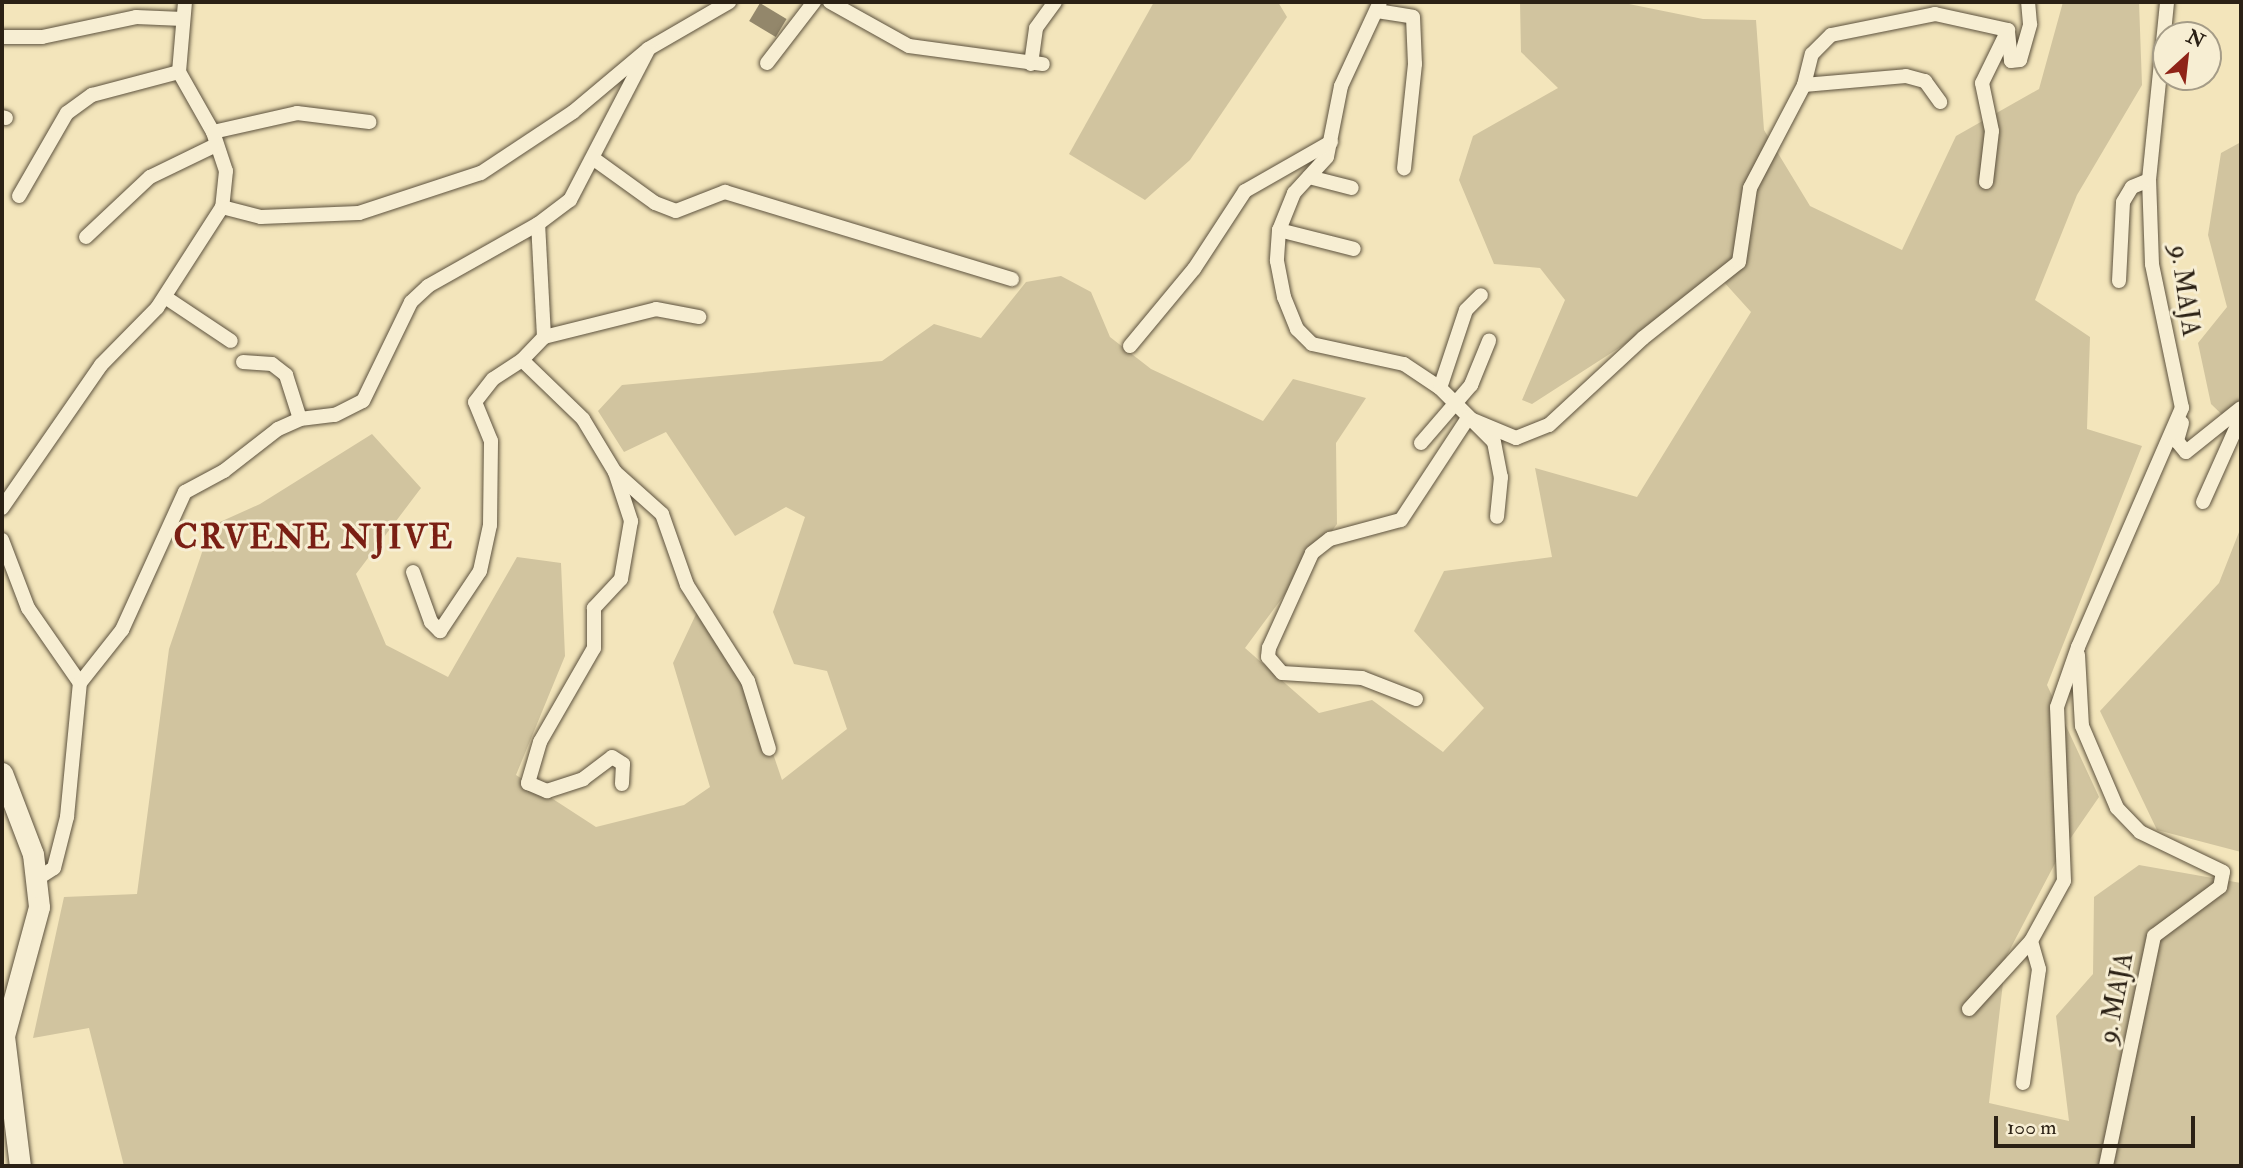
<!DOCTYPE html>
<html>
<head>
<meta charset="utf-8">
<style>
  body { margin:0 }
  #map { position:relative; width:2243px; height:1168px; overflow:hidden; background:#f3e5bb; font-family:"IM FELL Double Pica",serif }
  div>[style] { position:absolute }
  [style*='--x'] { left:calc(var(--x)*1px); top:calc(var(--y)*1px); width:calc(var(--w)*1px); rotate:calc(var(--a)*1deg) }
  .green>* { inset:0; background:#d1c49f }
  .building>* { inset:0; background:#93876b; transform-origin:0 0 }
  .roads { filter:drop-shadow(0 0 2px #5d523e) drop-shadow(0 0 2px #5d523e) }
  .minor>* { height:14px; margin:-7px; padding:0 7px; transform-origin:7px; border-radius:7px; background:#f7eed3 }
  .secondary>* { height:21px; margin:-10.5px; padding:0 10.5px; transform-origin:10.5px; border-radius:10.5px; background:#f7eed3 }
  span { translate:-50% -50%; white-space:nowrap; text-align:center; line-height:1.15; -webkit-text-stroke:6px #f7eed3; paint-order:stroke }
  .street-label { font-size:26px; color:#2b2115 }
  .district-label { font-size:33px; color:#7a1f14; font-weight:700; letter-spacing:2px }
  .frame { position:absolute; inset:0; border:4px solid #2b2115; pointer-events:none }
  .north { position:absolute; left:2152px; top:21px; width:70px; height:70px; box-sizing:border-box; background:#f7eed3; border:2px solid #a59c87; border-radius:50%; rotate:27deg; font-size:19px; font-weight:700; line-height:28px; text-align:center; color:#2b2115 }
  .north::after { content:''; display:block; margin:auto; width:24px; height:32px; background:#8f2418; clip-path:polygon(50% 0,100% 100%,50% 72%,0 100%) }
  .scale { position:absolute; left:1994px; top:1116px; width:201px; height:32px; box-sizing:border-box; border:4px solid #2b2115; border-top:0; padding-left:9px; font-size:21px; line-height:24px; white-space:nowrap; color:#2b2115; -webkit-text-stroke:5px #f7eed3; paint-order:stroke }
</style>
</head>
<body>
<div id="map">
  <div class="green">
    <i style="clip-path:polygon(1154px 2px,1278px 2px,1287px 17px,1190px 160px,1145px 200px,1069px 154px)"></i>
    <i style="clip-path:polygon(1520px 2px,1619px 2px,1703px 19px,1756px 20px,1764px 130px,1810px 206px,1902px 250px,1956px 136px,2039px 89px,2063px 2px,2139px 2px,2142px 85px,2077px 195px,2035px 300px,2090px 337px,2087px 429px,2142px 446px,2047px 685px,2099px 797px,2061px 852px,2006px 957px,1989px 1103px,2069px 1121px,2056px 1016px,2093px 974px,2094px 897px,2139px 865px,2241px 883px,2241px 1166px,124px 1166px,89px 1028px,33px 1038px,64px 897px,137px 894px,169px 649px,211px 526px,260px 504px,372px 434px,421px 488px,356px 574px,386px 645px,448px 677px,517px 557px,561px 563px,565px 656px,516px 775px,596px 827px,684px 805px,710px 787px,673px 663px,698px 610px,751px 689px,782px 780px,847px 729px,827px 671px,794px 664px,773px 612px,805px 517px,786px 507px,735px 536px,666px 432px,624px 452px,598px 411px,622px 385px,882px 361px,934px 324px,981px 338px,1026px 282px,1061px 276px,1091px 292px,1110px 337px,1151px 369px,1263px 421px,1293px 379px,1366px 398px,1336px 443px,1337px 524px,1245px 648px,1319px 713px,1372px 700px,1443px 752px,1484px 708px,1414px 631px,1444px 571px,1552px 557px,1535px 468px,1637px 497px,1751px 312px,1723px 281px,1532px 404px,1522px 400px,1565px 300px,1540px 268px,1494px 264px,1459px 180px,1473px 136px,1558px 88px,1521px 52px)"></i>
    <i style="clip-path:polygon(2241px 142px,2241px 433px,2211px 404px,2198px 343px,2227px 307px,2208px 235px,2221px 153px)"></i>
    <i style="clip-path:polygon(2241px 527px,2241px 852px,2157px 830px,2100px 711px,2219px 583px)"></i>
  </div>
  <div class="building">
    <i style="left:760px;top:3px;width:31px;height:21px;rotate:31deg"></i>
  </div>
  <div class="roads">
    <div class="minor">
      <i style="--x:185;--y:2;--w:70;--a:94.9"></i>
      <i style="--x:179;--y:72;--w:69;--a:60.5"></i>
      <i style="--x:213;--y:132;--w:41;--a:71.6"></i>
      <i style="--x:226;--y:171;--w:36;--a:96"></i>
      <i style="--x:830;--y:2;--w:90;--a:29.1"></i>
      <i style="--x:909;--y:46;--w:135;--a:7.7"></i>
      <i style="--x:1380;--y:2;--w:93;--a:114.9"></i>
      <i style="--x:1341;--y:86;--w:72;--a:101.2"></i>
      <i style="--x:1327;--y:157;--w:49;--a:132.5"></i>
      <i style="--x:1294;--y:193;--w:40;--a:112"></i>
      <i style="--x:1279;--y:230;--w:31;--a:94"></i>
      <i style="--x:1277;--y:261;--w:37;--a:79"></i>
      <i style="--x:1284;--y:297;--w:35;--a:68"></i>
      <i style="--x:1297;--y:329;--w:21;--a:45"></i>
      <i style="--x:1312;--y:344;--w:94;--a:12.3"></i>
      <i style="--x:1404;--y:364;--w:43;--a:33.7"></i>
      <i style="--x:1440;--y:388;--w:76;--a:45"></i>
      <i style="--x:1494;--y:442;--w:36;--a:79"></i>
      <i style="--x:1501;--y:477;--w:40;--a:95.7"></i>
      <i style="--x:1377;--y:11;--w:36;--a:9"></i>
      <i style="--x:1413;--y:17;--w:47;--a:87.6"></i>
      <i style="--x:1415;--y:64;--w:105;--a:96"></i>
      <i style="--x:2008;--y:32;--w:29;--a:84"></i>
      <i style="--x:2011;--y:61;--w:9;--a:-6"></i>
      <i style="--x:2020;--y:60;--w:37;--a:-74"></i>
      <i style="--x:2030;--y:24;--w:22;--a:-95"></i>
      <i style="--x:2;--y:37;--w:40;--a:0"></i>
      <i style="--x:42;--y:37;--w:96;--a:-12"></i>
      <i style="--x:136;--y:17;--w:47;--a:2.4"></i>
      <i style="--x:767;--y:63;--w:77;--a:-52.4"></i>
      <i style="--x:1031;--y:64;--w:36;--a:-82"></i>
      <i style="--x:1036;--y:28;--w:32;--a:-54"></i>
      <i style="--x:1804;--y:85;--w:102;--a:-5"></i>
      <i style="--x:1906;--y:76;--w:20;--a:15"></i>
      <i style="--x:1925;--y:81;--w:26;--a:54"></i>
      <i style="--x:2;--y:117;--w:4;--a:14"></i>
      <i style="--x:213;--y:132;--w:86;--a:-12.7"></i>
      <i style="--x:297;--y:113;--w:73;--a:7.1"></i>
      <i style="--x:594;--y:159;--w:75;--a:35.8"></i>
      <i style="--x:655;--y:203;--w:22;--a:21"></i>
      <i style="--x:676;--y:211;--w:53;--a:-21.2"></i>
      <i style="--x:725;--y:192;--w:300;--a:16.9"></i>
      <i style="--x:1309;--y:177;--w:44;--a:14.3"></i>
      <i style="--x:1986;--y:182;--w:51;--a:-83.3"></i>
      <i style="--x:1992;--y:131;--w:49;--a:-101.8"></i>
      <i style="--x:1982;--y:83;--w:59;--a:-63.9"></i>
      <i style="--x:19;--y:196;--w:96;--a:-60"></i>
      <i style="--x:67;--y:113;--w:31;--a:-36"></i>
      <i style="--x:92;--y:95;--w:90;--a:-14.8"></i>
      <i style="--x:1279;--y:230;--w:77;--a:14.2"></i>
      <i style="--x:86;--y:237;--w:88;--a:-43.2"></i>
      <i style="--x:150;--y:177;--w:73;--a:-25.9"></i>
      <i style="--x:2119;--y:281;--w:79;--a:-87.1"></i>
      <i style="--x:2123;--y:202;--w:17;--a:-59"></i>
      <i style="--x:2132;--y:187;--w:18;--a:-22"></i>
      <i style="--x:165;--y:297;--w:79;--a:33.7"></i>
      <i style="--x:544;--y:337;--w:115;--a:-14"></i>
      <i style="--x:656;--y:309;--w:44;--a:10.5"></i>
      <i style="--x:1130;--y:346;--w:100;--a:-50.3"></i>
      <i style="--x:1194;--y:269;--w:93;--a:-56.8"></i>
      <i style="--x:1245;--y:191;--w:99;--a:-29.7"></i>
      <i style="--x:522;--y:360;--w:85;--a:44"></i>
      <i style="--x:583;--y:419;--w:62;--a:58.9"></i>
      <i style="--x:615;--y:472;--w:63;--a:41.8"></i>
      <i style="--x:662;--y:514;--w:75;--a:70.6"></i>
      <i style="--x:687;--y:585;--w:114;--a:57.6"></i>
      <i style="--x:748;--y:681;--w:71;--a:72.8"></i>
      <i style="--x:243;--y:362;--w:29;--a:4"></i>
      <i style="--x:272;--y:364;--w:18;--a:38"></i>
      <i style="--x:286;--y:375;--w:46;--a:72.3"></i>
      <i style="--x:1440;--y:388;--w:82;--a:-71.6"></i>
      <i style="--x:1466;--y:310;--w:21;--a:-45"></i>
      <i style="--x:1468;--y:418;--w:52;--a:22.6"></i>
      <i style="--x:1516;--y:438;--w:35;--a:-22"></i>
      <i style="--x:1549;--y:425;--w:128;--a:-42.8"></i>
      <i style="--x:1643;--y:338;--w:122;--a:-38.4"></i>
      <i style="--x:1739;--y:262;--w:75;--a:-81.5"></i>
      <i style="--x:1750;--y:188;--w:116;--a:-62.3"></i>
      <i style="--x:1804;--y:85;--w:32;--a:-76"></i>
      <i style="--x:1812;--y:54;--w:27;--a:-45"></i>
      <i style="--x:1831;--y:35;--w:106;--a:-11.4"></i>
      <i style="--x:1935;--y:14;--w:75;--a:12.4"></i>
      <i style="--x:2182;--y:423;--w:19;--a:106"></i>
      <i style="--x:2177;--y:441;--w:14;--a:51"></i>
      <i style="--x:2186;--y:452;--w:70;--a:-38.7"></i>
      <i style="--x:1421;--y:443;--w:77;--a:-49.2"></i>
      <i style="--x:1471;--y:385;--w:48;--a:-67.8"></i>
      <i style="--x:615;--y:472;--w:52;--a:71.9"></i>
      <i style="--x:631;--y:521;--w:59;--a:99.8"></i>
      <i style="--x:621;--y:579;--w:40;--a:133"></i>
      <i style="--x:594;--y:608;--w:40;--a:90"></i>
      <i style="--x:594;--y:648;--w:108;--a:119.9"></i>
      <i style="--x:540;--y:742;--w:43;--a:106.3"></i>
      <i style="--x:528;--y:783;--w:21;--a:23"></i>
      <i style="--x:547;--y:791;--w:38;--a:-18"></i>
      <i style="--x:583;--y:779;--w:36;--a:-37"></i>
      <i style="--x:612;--y:757;--w:13;--a:32"></i>
      <i style="--x:623;--y:764;--w:20;--a:93"></i>
      <i style="--x:2203;--y:502;--w:93;--a:-65.9"></i>
      <i style="--x:2;--y:508;--w:174;--a:-55.3"></i>
      <i style="--x:101;--y:365;--w:80;--a:-45.5"></i>
      <i style="--x:157;--y:308;--w:120;--a:-57.2"></i>
      <i style="--x:222;--y:207;--w:40;--a:14.4"></i>
      <i style="--x:261;--y:217;--w:98;--a:-2.3"></i>
      <i style="--x:359;--y:213;--w:128;--a:-18.2"></i>
      <i style="--x:481;--y:173;--w:110;--a:-33.5"></i>
      <i style="--x:573;--y:112;--w:98;--a:-40"></i>
      <i style="--x:648;--y:49;--w:94;--a:-30.1"></i>
      <i style="--x:2;--y:540;--w:73;--a:69.1"></i>
      <i style="--x:28;--y:608;--w:91;--a:55.3"></i>
      <i style="--x:413;--y:572;--w:53;--a:70.2"></i>
      <i style="--x:431;--y:622;--w:13;--a:45"></i>
      <i style="--x:440;--y:631;--w:72;--a:-56.3"></i>
      <i style="--x:480;--y:571;--w:47;--a:-77.7"></i>
      <i style="--x:490;--y:525;--w:84;--a:-89.3"></i>
      <i style="--x:491;--y:441;--w:42;--a:-112.3"></i>
      <i style="--x:475;--y:402;--w:29;--a:-52"></i>
      <i style="--x:493;--y:379;--w:35;--a:-33"></i>
      <i style="--x:522;--y:360;--w:32;--a:-46"></i>
      <i style="--x:544;--y:337;--w:113;--a:-93"></i>
      <i style="--x:2078;--y:655;--w:71;--a:86.8"></i>
      <i style="--x:2082;--y:726;--w:89;--a:66.9"></i>
      <i style="--x:2117;--y:808;--w:33;--a:46"></i>
      <i style="--x:2140;--y:832;--w:92;--a:25.7"></i>
      <i style="--x:2223;--y:872;--w:15;--a:101"></i>
      <i style="--x:2220;--y:887;--w:82;--a:143.4"></i>
      <i style="--x:2154;--y:936;--w:235;--a:101.8"></i>
      <i style="--x:80;--y:683;--w:68;--a:-51.6"></i>
      <i style="--x:122;--y:630;--w:152;--a:-65.5"></i>
      <i style="--x:185;--y:492;--w:44;--a:-28.3"></i>
      <i style="--x:224;--y:471;--w:68;--a:-37.9"></i>
      <i style="--x:278;--y:429;--w:24;--a:-24"></i>
      <i style="--x:300;--y:419;--w:35;--a:-7"></i>
      <i style="--x:335;--y:415;--w:31;--a:-27"></i>
      <i style="--x:363;--y:401;--w:110;--a:-64.1"></i>
      <i style="--x:411;--y:302;--w:23;--a:-43"></i>
      <i style="--x:428;--y:286;--w:126;--a:-29.4"></i>
      <i style="--x:538;--y:224;--w:40;--a:-37"></i>
      <i style="--x:570;--y:200;--w:169;--a:-62.5"></i>
      <i style="--x:1416;--y:699;--w:58;--a:-158.7"></i>
      <i style="--x:1362;--y:678;--w:80;--a:-176.4"></i>
      <i style="--x:1282;--y:673;--w:21;--a:-131"></i>
      <i style="--x:1268;--y:657;--w:9;--a:-84"></i>
      <i style="--x:1269;--y:648;--w:104;--a:-65.6"></i>
      <i style="--x:1312;--y:553;--w:23;--a:-38"></i>
      <i style="--x:1330;--y:539;--w:73;--a:-15"></i>
      <i style="--x:1401;--y:520;--w:122;--a:-56.7"></i>
      <i style="--x:37;--y:879;--w:20;--a:-33"></i>
      <i style="--x:54;--y:868;--w:53;--a:-75.7"></i>
      <i style="--x:67;--y:817;--w:135;--a:-84.5"></i>
      <i style="--x:1969;--y:1009;--w:92;--a:-47.6"></i>
      <i style="--x:2031;--y:941;--w:68;--a:-61.2"></i>
      <i style="--x:2064;--y:881;--w:174;--a:-92.3"></i>
      <i style="--x:2057;--y:707;--w:64;--a:-70.7"></i>
      <i style="--x:2078;--y:647;--w:261;--a:-66.5"></i>
      <i style="--x:2182;--y:408;--w:147;--a:-101.8"></i>
      <i style="--x:2152;--y:264;--w:84;--a:-92"></i>
      <i style="--x:2149;--y:180;--w:179;--a:-84.2"></i>
      <i style="--x:2023;--y:1083;--w:115;--a:-82"></i>
      <i style="--x:2039;--y:969;--w:29;--a:-106"></i>
    </div>
    <div class="secondary">
      <i style="--x:2;--y:773;--w:87;--a:69.1"></i>
      <i style="--x:33;--y:854;--w:53;--a:83.5"></i>
      <i style="--x:39;--y:907;--w:134;--a:105.2"></i>
      <i style="--x:4;--y:1036;--w:131;--a:83"></i>
    </div>
  </div>
  <div class="street-label">
    <span style="left:2184px;top:291px;rotate:82deg">9. MAJA</span>
    <span style="left:2117px;top:998px;rotate:-79deg">9. MAJA</span>
  </div>
  <div class="district-label">
    <span style="left:314px;top:538px">CRVENE NJIVE</span>
  </div>
  <div class="frame"></div>
  <div class="north">N</div>
  <div class="scale">100 m</div>
</div>
</body>
</html>
